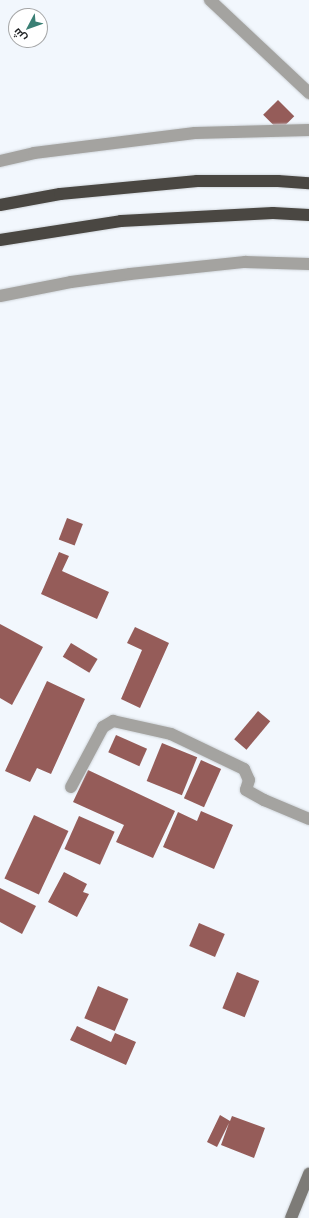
<!DOCTYPE html>
<html>
<head>
<meta charset="utf-8">
<style>
  body { margin:0 }
  #map { position:relative; width:309px; height:1218px; overflow:hidden; background:#f2f7fd; font-family:"Exo 2",Cairo,sans-serif }
  div>[style] { position:absolute }
  [style*='--x'] { left:calc(var(--x)*1px); top:calc(var(--y)*1px); width:calc(var(--w)*1px); rotate:calc(var(--a)*1deg) }
  .building>* { inset:0; background:#955c59; transform-origin:0 0 }
  .roads { filter:drop-shadow(0 0 1px #d0d5da) drop-shadow(0 0 1px #d0d5da) }
  .street>* { height:12px; margin:-6px; padding:0 6px; transform-origin:6px; border-radius:6px; background:#a4a3a0 }
  .secondary>* { height:12px; margin:-6px; padding:0 6px; transform-origin:6px; border-radius:6px; background:#7d7b77 }
  .highway>* { height:12px; margin:-6px; padding:0 6px; transform-origin:6px; border-radius:6px; background:#4a4742 }
  span { translate:-50% -50%; white-space:nowrap; text-align:center; line-height:1.15; -webkit-text-stroke:4px #fff; paint-order:stroke }
  .north { position:absolute; left:8px; top:8px; width:40px; height:40px; box-sizing:border-box; background:#fff; border:1px solid #a5a6a7; border-radius:50%; rotate:229deg; font-size:11px; font-weight:700; line-height:16px; text-align:center; color:#1f2123 }
  .north::after { content:''; display:block; margin:auto; width:14px; height:18px; background:#3a7f74; clip-path:polygon(50% 0,100% 100%,50% 72%,0 100%) }
</style>
</head>
<body>
<div id="map">
  <div class="building">
    <i style="left:278px;top:100px;width:23px;height:21px;rotate:45deg"></i>
    <i style="left:67px;top:518px;width:17px;height:23px;rotate:21deg"></i>
    <i style="clip-path:polygon(59px 552px,69px 556px,62px 571px,109px 592px,97px 619px,41px 594px)"></i>
    <i style="clip-path:polygon(0 624px,43px 647px,12px 705px,0 698px)"></i>
    <i style="clip-path:polygon(135px 627px,169px 643px,140px 708px,121px 699px,142px 650px,127px 643px)"></i>
    <i style="left:71px;top:643px;width:31px;height:16px;rotate:31deg"></i>
    <i style="clip-path:polygon(47px 681px,85px 699px,51px 774px,37px 768px,30px 782px,5px 771px)"></i>
    <i style="left:258px;top:711px;width:16px;height:37px;rotate:40deg"></i>
    <i style="left:116px;top:735px;width:34px;height:19px;rotate:24deg"></i>
    <i style="left:162px;top:743px;width:38px;height:41px;rotate:22deg"></i>
    <i style="left:201px;top:760px;width:22px;height:42px;rotate:24deg"></i>
    <i style="clip-path:polygon(88px 770px,175px 811px,153px 858px,116px 842px,124px 825px,73px 802px)"></i>
    <i style="clip-path:polygon(201px 811px,233px 825px,214px 869px,163px 847px,178px 812px,197px 821px)"></i>
    <i style="left:34px;top:815px;width:38px;height:70px;rotate:25deg"></i>
    <i style="left:79px;top:816px;width:39px;height:36px;rotate:24deg"></i>
    <i style="clip-path:polygon(64px 872px,87px 884px,83px 892px,89px 894px,77px 917px,48px 902px)"></i>
    <i style="clip-path:polygon(0 888px,36px 906px,22px 934px,0 922px)"></i>
    <i style="left:199px;top:923px;width:28px;height:25px;rotate:23deg"></i>
    <i style="left:237px;top:972px;width:24px;height:39px;rotate:22deg"></i>
    <i style="left:98px;top:986px;width:33px;height:35px;rotate:23deg"></i>
    <i style="clip-path:polygon(77px 1026px,111px 1042px,115px 1033px,136px 1042px,126px 1065px,70px 1040px)"></i>
    <i style="clip-path:polygon(220px 1115px,230px 1121px,232px 1116px,265px 1128px,254px 1158px,221px 1145px,229px 1123px,217px 1147px,207px 1142px)"></i>
  </div>
  <div class="roads">
    <div class="street">
      <i style="--x:210;--y:0;--w:136;--a:43.2"></i>
      <i style="--x:0;--y:161;--w:35;--a:-13"></i>
      <i style="--x:34;--y:153;--w:162;--a:-7.1"></i>
      <i style="--x:195;--y:133;--w:114;--a:-1.5"></i>
      <i style="--x:0;--y:296;--w:72;--a:-11.2"></i>
      <i style="--x:71;--y:282;--w:60;--a:-7.7"></i>
      <i style="--x:130;--y:274;--w:116;--a:-6"></i>
      <i style="--x:245;--y:262;--w:64;--a:1.8"></i>
      <i style="--x:71;--y:787;--w:68;--a:-61.9"></i>
      <i style="--x:103;--y:727;--w:12;--a:-31"></i>
      <i style="--x:113;--y:721;--w:59;--a:12.6"></i>
      <i style="--x:171;--y:734;--w:81;--a:25.6"></i>
      <i style="--x:244;--y:769;--w:12;--a:66"></i>
      <i style="--x:249;--y:780;--w:10;--a:107"></i>
      <i style="--x:246;--y:790;--w:21;--a:29"></i>
      <i style="--x:264;--y:800;--w:49;--a:22.9"></i>
    </div>
    <div class="secondary">
      <i style="--x:291;--y:1218;--w:48;--a:-67.8"></i>
    </div>
    <div class="highway">
      <i style="--x:0;--y:205;--w:61;--a:-10.4"></i>
      <i style="--x:60;--y:194;--w:138;--a:-5.4"></i>
      <i style="--x:197;--y:181;--w:81;--a:0"></i>
      <i style="--x:278;--y:181;--w:31;--a:4"></i>
      <i style="--x:0;--y:240;--w:122;--a:-8.9"></i>
      <i style="--x:121;--y:221;--w:152;--a:-3"></i>
      <i style="--x:273;--y:213;--w:36;--a:3"></i>
    </div>
  </div>
  <div class="north">ش</div>
</div>
</body>
</html>
